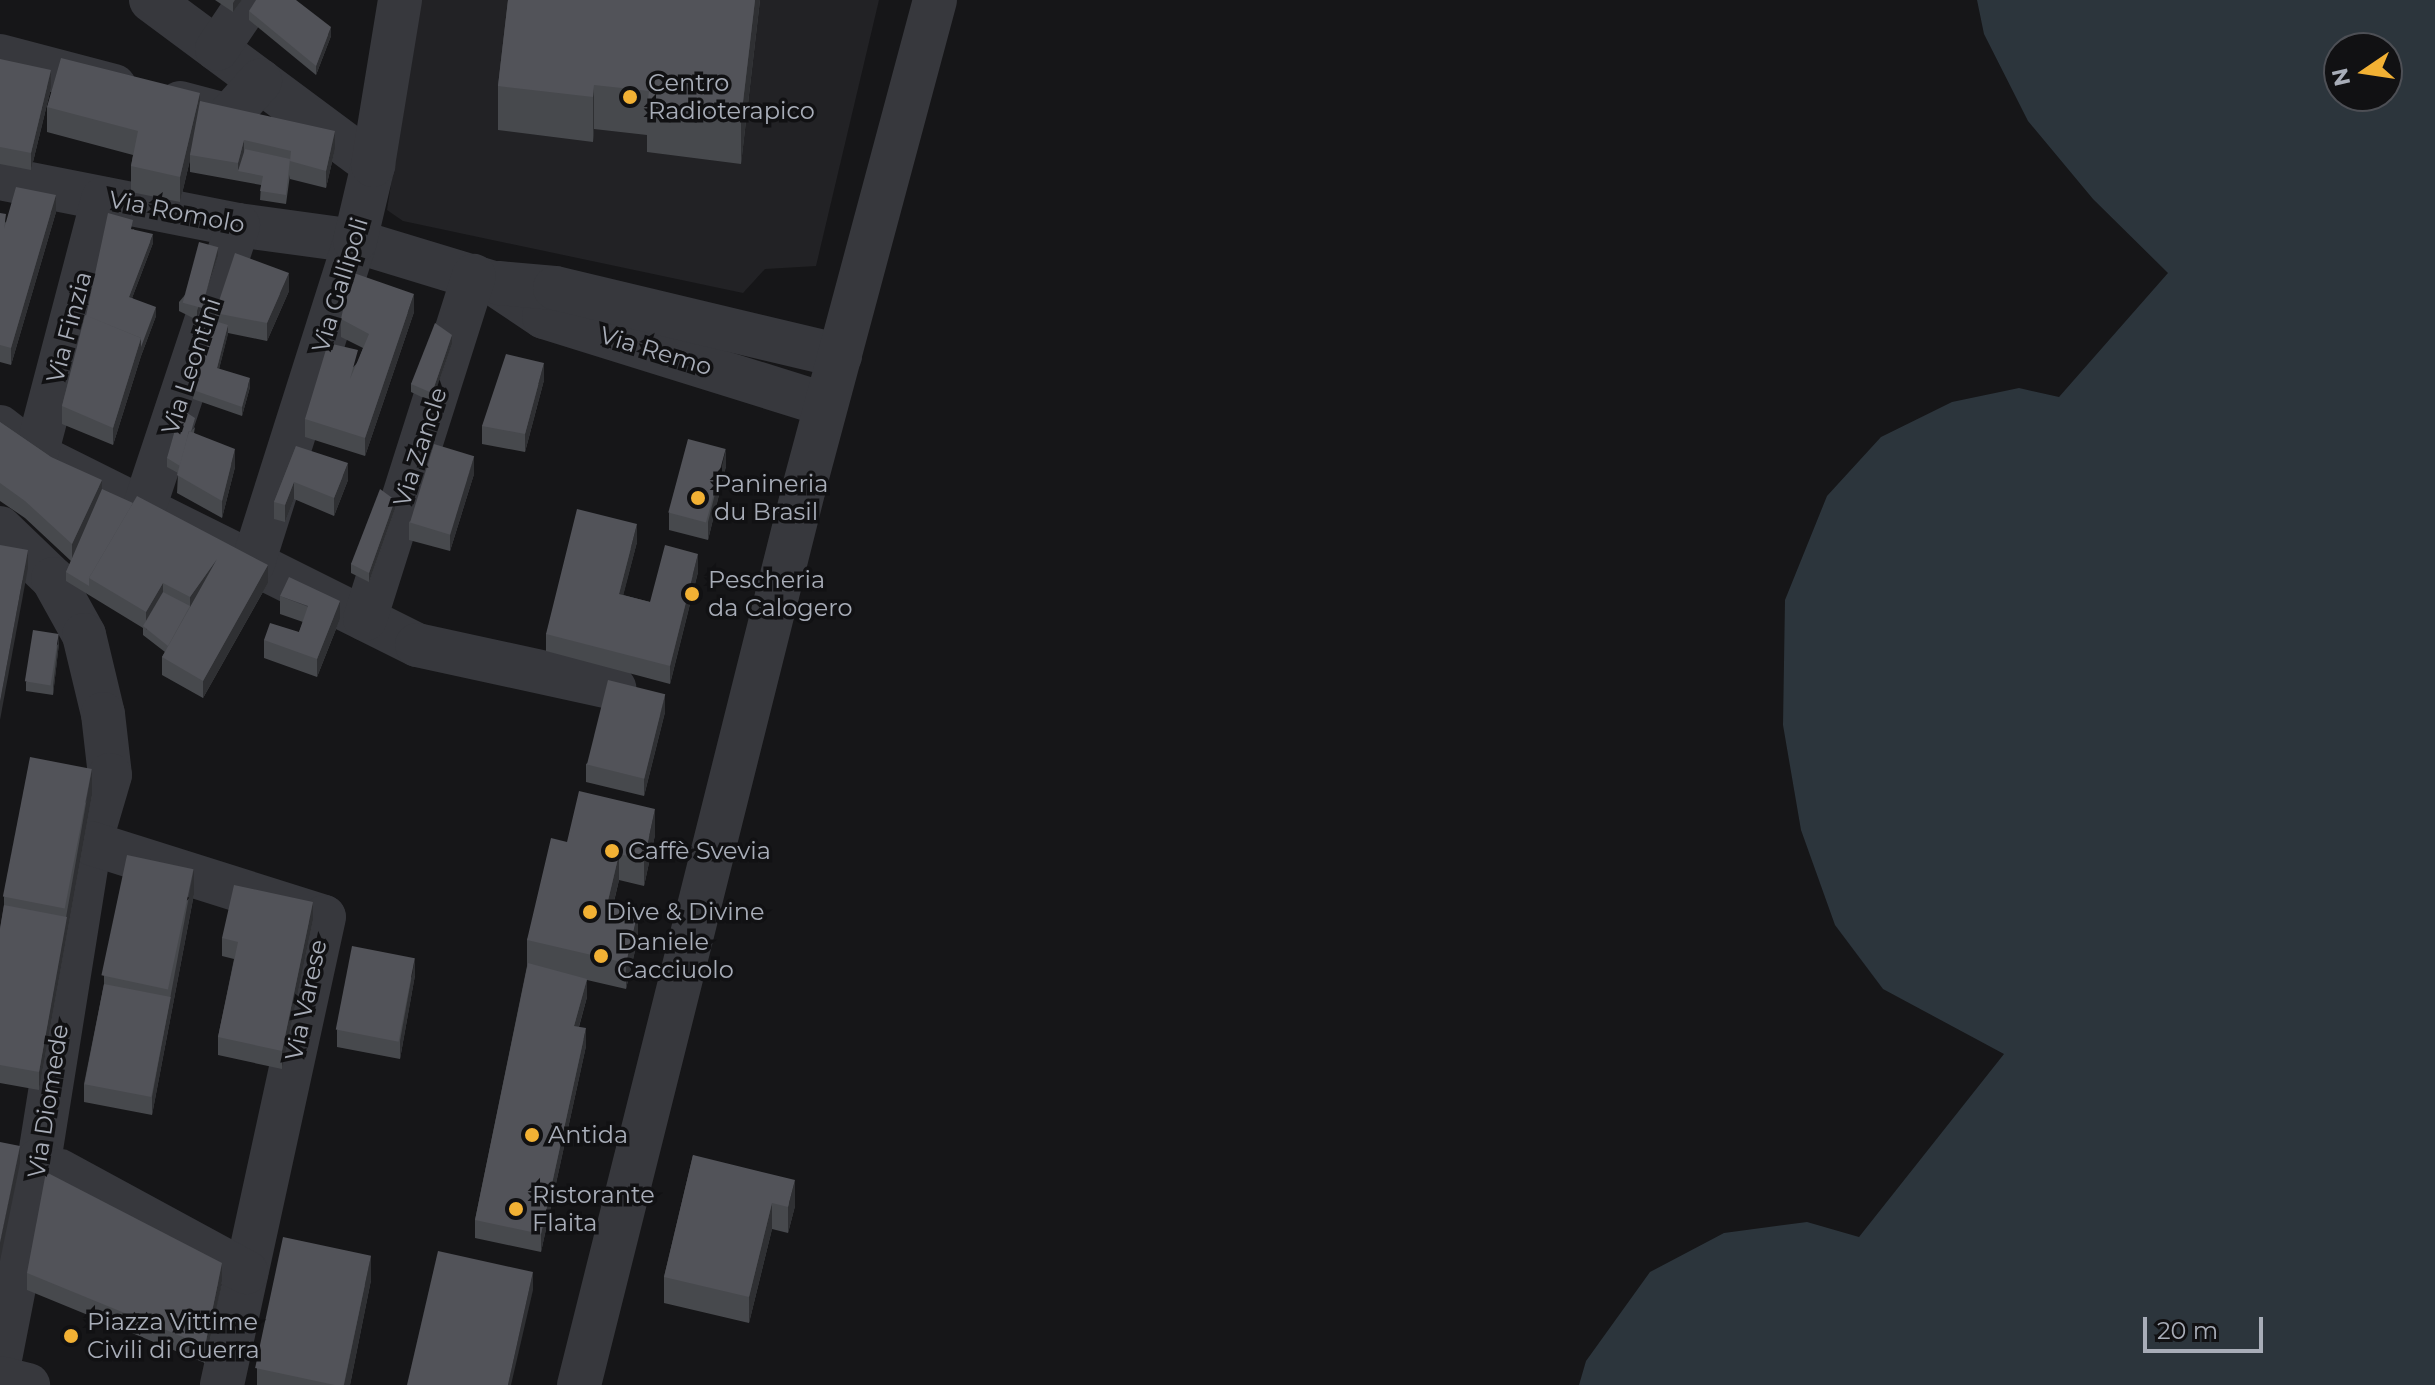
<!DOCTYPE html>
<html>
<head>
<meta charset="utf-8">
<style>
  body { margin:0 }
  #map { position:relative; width:2435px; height:1385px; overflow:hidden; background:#161618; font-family:Montserrat,sans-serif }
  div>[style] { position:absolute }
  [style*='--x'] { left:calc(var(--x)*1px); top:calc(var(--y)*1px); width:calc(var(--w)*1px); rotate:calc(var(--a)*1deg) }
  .built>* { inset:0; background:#222225 }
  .water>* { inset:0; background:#2c353c }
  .minor>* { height:44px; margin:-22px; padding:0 22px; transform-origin:22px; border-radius:22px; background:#37383d }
  .tertiary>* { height:44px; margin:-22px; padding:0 22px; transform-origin:22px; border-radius:22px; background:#37383d }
  .wall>* { inset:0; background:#47494d }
  .shaded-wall>* { inset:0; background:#2f3033 }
  .building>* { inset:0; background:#525359; transform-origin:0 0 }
  .dots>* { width:22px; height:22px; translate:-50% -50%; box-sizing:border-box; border:4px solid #111113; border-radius:50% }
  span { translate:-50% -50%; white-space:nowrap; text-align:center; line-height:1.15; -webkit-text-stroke:7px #111113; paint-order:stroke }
  .poi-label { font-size:24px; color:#a8adb8 }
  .left { translate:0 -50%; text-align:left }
  .street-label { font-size:24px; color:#a8adb8 }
  .north { position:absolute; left:2323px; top:32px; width:80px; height:80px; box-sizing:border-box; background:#111113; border:2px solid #4d4f55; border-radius:50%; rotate:257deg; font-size:22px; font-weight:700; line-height:32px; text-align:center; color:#a8adb8 }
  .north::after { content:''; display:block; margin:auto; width:28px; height:36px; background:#f2b134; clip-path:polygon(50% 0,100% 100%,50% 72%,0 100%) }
  .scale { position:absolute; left:2143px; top:1317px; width:120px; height:36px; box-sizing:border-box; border:4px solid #a8adb8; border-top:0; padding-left:10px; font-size:24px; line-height:28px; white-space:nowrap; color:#a8adb8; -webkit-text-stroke:6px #111113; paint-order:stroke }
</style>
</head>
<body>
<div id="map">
  <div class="built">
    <i style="clip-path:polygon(420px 0,879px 0,816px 266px,765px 269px,743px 293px,403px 221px,387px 210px)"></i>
  </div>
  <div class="water">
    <i style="clip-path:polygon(evenodd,1977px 0,2435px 0,2435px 1385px,1579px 1385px,1586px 1361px,1650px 1272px,1724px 1233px,1807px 1222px,1859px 1237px,2004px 1054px,1883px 989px,1835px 925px,1801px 830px,1783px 725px,1785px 600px,1827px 496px,1881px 437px,1952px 402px,2019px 388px,2059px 397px,2168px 273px,2093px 199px,2028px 121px,1984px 34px,1977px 0,2339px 48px,2387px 48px,2387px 96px,2339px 96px,2339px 48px)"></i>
  </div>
  <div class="minor">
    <i style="--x:151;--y:0;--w:277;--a:36.6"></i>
    <i style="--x:217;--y:49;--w:59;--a:-56"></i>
    <i style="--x:0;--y:56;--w:118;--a:14.7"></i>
    <i style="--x:180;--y:103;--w:51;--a:14.9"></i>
    <i style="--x:229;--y:116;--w:47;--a:-48.5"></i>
    <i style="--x:0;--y:178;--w:243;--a:11.2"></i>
    <i style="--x:238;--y:225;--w:118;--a:7.8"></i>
    <i style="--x:355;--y:241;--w:144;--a:16.9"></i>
    <i style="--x:493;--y:283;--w:61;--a:33.7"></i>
    <i style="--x:544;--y:317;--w:295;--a:17.3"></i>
    <i style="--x:499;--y:283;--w:56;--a:5.1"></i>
    <i style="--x:555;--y:288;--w:293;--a:13.4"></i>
    <i style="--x:0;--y:427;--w:46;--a:37.9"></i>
    <i style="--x:36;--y:455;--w:426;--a:26.5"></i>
    <i style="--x:417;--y:645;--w:202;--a:12.3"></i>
    <i style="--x:36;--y:455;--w:265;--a:-75.3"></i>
    <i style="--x:144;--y:508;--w:298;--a:-71.6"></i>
    <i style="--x:0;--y:528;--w:74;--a:43.9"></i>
    <i style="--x:53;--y:579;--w:64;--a:61"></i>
    <i style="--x:84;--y:635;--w:81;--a:76.5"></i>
    <i style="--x:103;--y:714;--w:61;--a:83.5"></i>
    <i style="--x:110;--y:775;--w:71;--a:106.4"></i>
    <i style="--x:90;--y:843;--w:321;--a:99.1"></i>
    <i style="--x:39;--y:1160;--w:202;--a:101.1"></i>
    <i style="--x:253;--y:563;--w:338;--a:-72.4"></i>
    <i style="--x:355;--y:241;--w:78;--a:-76.7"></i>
    <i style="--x:373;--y:165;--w:167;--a:-80.7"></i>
    <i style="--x:365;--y:619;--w:360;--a:-72.4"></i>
    <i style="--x:90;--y:843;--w:245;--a:17.5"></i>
    <i style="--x:324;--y:917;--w:479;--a:102.3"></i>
    <i style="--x:60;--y:1171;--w:212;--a:28.5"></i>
    <i style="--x:0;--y:1378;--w:29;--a:14"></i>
  </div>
  <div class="tertiary">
    <i style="--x:579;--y:1385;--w:925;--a:-75.92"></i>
    <i style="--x:804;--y:488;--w:505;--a:-74.97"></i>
  </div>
  <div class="wall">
    <i style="clip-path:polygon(215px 0,242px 0,233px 12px)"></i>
    <i style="clip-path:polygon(508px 0,760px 0,741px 164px,647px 152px,647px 135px,594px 129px,593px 142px,498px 130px,498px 86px)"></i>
    <i style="clip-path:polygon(249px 11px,331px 36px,316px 75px,249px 20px)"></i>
    <i style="clip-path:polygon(0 59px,51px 88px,31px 170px,0 164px)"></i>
    <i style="clip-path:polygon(200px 101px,335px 149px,326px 188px,290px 179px,290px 175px,286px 204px,260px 200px,261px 185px,190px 172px,190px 160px,180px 202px,131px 192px,131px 166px,133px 155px,47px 132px,47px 107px)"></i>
    <i style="clip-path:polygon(56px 212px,11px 365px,0 362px,0 213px,6px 223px)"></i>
    <i style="clip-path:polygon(133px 229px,153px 243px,132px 298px,156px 316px,141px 356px,113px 445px,62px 424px,62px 406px,86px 316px)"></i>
    <i style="clip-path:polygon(218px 256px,197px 320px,179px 311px,179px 302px)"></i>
    <i style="clip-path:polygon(289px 291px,267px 341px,228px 333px,219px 369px,250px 387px,242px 416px,193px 399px,193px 390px,215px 321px,215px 313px)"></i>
    <i style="clip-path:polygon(414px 312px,365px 456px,305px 437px,305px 419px,358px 362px,363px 348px,341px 337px,341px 319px)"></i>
    <i style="clip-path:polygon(452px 344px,432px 402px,411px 392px,411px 384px)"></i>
    <i style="clip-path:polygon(544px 380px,525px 452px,482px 444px,482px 426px)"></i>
    <i style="clip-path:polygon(0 422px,51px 457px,102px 489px,268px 583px,203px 698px,162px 675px,162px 657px,165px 652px,143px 635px,143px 628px,66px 581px,66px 572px,71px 561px,25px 518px,0 501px)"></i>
    <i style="clip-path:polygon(195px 427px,194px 433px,235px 467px,222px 518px,177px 493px,178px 473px,167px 467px,167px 458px)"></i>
    <i style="clip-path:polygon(296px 446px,348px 480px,334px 516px,294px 499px,285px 522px,274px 519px,274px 502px)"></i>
    <i style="clip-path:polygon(726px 466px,708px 540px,669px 530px,669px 513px)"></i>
    <i style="clip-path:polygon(474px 474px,450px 551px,409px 540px,409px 522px)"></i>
    <i style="clip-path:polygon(395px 509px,369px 582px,351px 573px,351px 564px)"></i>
    <i style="clip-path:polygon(637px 542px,623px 595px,650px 602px,698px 572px,670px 684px,546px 651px,546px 634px)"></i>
    <i style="clip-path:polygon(280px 596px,340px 619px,317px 677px,264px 658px,264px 640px,299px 632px,303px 622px,280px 614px)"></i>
    <i style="clip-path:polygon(59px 643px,53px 695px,26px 691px,26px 682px)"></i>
    <i style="clip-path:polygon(665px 712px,644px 796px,586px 782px,586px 764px)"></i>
    <i style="clip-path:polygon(92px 795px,39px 1090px,0 1083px,0 929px,4px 905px,4px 897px)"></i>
    <i style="clip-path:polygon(655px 835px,644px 886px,619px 880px,613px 906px,638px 938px,626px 989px,587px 980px,587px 997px,579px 1027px,586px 1046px,541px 1252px,475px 1238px,475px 1220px,527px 966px,527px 940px,567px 842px)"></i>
    <i style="clip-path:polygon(194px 894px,152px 1115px,84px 1102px,84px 1084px,104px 984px,104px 976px)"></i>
    <i style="clip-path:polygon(313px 920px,282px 1069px,218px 1055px,218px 1037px,234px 959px,222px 956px,222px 938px)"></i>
    <i style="clip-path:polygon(415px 975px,400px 1059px,337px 1047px,337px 1030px)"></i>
    <i style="clip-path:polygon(693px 1155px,795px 1206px,788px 1233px,772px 1229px,749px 1323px,664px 1303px,664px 1277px)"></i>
    <i style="clip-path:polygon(27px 1273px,222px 1281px,205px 1363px,27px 1290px)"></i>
    <i style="clip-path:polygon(371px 1280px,350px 1385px,257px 1385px,257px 1368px)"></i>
  </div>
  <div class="shaded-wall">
    <i style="clip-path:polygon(235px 0,242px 0,233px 12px,233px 3px)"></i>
    <i style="clip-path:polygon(755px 0,760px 0,741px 164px,741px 119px)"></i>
    <i style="clip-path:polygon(331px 27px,331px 36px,316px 75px,316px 66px)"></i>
    <i style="clip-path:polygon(51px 70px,51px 88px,31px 170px,31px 153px)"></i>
    <i style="clip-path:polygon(594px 85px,594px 129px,593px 142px,593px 97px)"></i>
    <i style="clip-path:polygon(200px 93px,200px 119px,190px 155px,190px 160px,180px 202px,180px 177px)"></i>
    <i style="clip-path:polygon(335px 131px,335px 149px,326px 188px,326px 171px)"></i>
    <i style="clip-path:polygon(244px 140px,244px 158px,238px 171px,238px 180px,238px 163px)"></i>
    <i style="clip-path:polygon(56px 195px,56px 212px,11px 365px,11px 348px)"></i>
    <i style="clip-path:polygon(153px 234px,153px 243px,129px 306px,129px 297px)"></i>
    <i style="clip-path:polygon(218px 247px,218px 256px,197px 320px,197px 311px)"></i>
    <i style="clip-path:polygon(289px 273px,289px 291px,267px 341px,267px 323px)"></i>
    <i style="clip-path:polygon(414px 294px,414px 312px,365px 456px,365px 438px)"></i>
    <i style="clip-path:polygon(156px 307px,156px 316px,141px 356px,113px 445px,113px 428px,141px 338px)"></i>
    <i style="clip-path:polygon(228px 325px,228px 334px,217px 377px,217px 368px)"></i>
    <i style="clip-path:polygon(452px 335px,452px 344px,432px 402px,432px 393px)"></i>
    <i style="clip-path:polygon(544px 363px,544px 380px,525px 452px,525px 434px)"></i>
    <i style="clip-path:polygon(250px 378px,250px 387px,242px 416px,242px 407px)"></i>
    <i style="clip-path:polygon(235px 449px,235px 467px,222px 518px,222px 501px)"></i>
    <i style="clip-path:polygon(726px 449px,726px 466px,708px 540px,708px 522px)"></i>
    <i style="clip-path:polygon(474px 456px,474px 474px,450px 551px,450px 533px)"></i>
    <i style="clip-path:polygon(348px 463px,348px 480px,334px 516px,334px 498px)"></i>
    <i style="clip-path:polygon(102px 480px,102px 498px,72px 562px,72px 544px)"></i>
    <i style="clip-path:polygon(294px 482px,294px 499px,285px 522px,285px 505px)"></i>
    <i style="clip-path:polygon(395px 500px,395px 509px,369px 582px,369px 573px)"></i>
    <i style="clip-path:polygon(637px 524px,637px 542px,619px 612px,619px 594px)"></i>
    <i style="clip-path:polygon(28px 550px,28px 568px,0 720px,0 702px)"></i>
    <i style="clip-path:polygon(698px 554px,698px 572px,670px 684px,670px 666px)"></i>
    <i style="clip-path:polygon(217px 559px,190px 615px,190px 597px)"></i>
    <i style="clip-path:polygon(268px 565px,268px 583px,203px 698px,203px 681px)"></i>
    <i style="clip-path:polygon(163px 583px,163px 601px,146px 630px,146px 612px)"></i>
    <i style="clip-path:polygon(340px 601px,340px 619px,317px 677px,317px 659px)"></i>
    <i style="clip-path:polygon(59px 634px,59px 643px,53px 695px,53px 686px)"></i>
    <i style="clip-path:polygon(665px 694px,665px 712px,644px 796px,644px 779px)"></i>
    <i style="clip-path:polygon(92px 769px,92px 795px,39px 1090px,39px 1072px)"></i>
    <i style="clip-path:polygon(655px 809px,655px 835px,644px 886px,644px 860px)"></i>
    <i style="clip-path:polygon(619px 854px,619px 880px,607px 930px,607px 905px)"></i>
    <i style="clip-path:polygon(194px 869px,194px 894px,152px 1115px,152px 1097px)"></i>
    <i style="clip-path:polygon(313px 902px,313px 920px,282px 1069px,282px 1051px)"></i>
    <i style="clip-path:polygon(638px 912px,638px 938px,626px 989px,626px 963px)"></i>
    <i style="clip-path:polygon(415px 958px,415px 975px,400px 1059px,400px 1041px)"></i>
    <i style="clip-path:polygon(587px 979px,587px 997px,574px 1044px,574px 1026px)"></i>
    <i style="clip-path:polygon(586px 1028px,586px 1046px,541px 1252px,541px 1234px)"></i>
    <i style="clip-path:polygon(20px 1146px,20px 1163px,0 1261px,0 1243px)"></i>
    <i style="clip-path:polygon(795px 1180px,795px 1206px,788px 1233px,788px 1207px)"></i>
    <i style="clip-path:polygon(772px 1203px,772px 1229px,749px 1323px,749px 1297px)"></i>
    <i style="clip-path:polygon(371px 1255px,371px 1280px,350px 1385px,344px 1385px)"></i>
    <i style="clip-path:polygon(222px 1263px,222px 1281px,205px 1363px,205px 1346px)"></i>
    <i style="clip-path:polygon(533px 1272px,533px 1290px,511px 1385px,508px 1385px)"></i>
  </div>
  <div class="building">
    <i style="clip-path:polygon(256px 0,296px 0,331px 27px,316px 66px,249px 11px)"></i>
    <i style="clip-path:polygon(508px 0,755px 0,741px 119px,647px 108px,649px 91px,594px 85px,593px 97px,498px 86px)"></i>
    <i style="clip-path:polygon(61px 58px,200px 93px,180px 177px,131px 166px,138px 131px,47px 107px)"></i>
    <i style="clip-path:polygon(0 59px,51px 70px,31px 153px,0 147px)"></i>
    <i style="clip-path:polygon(200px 101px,335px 131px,326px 171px,290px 161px,291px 151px,244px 140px,238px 163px,190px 155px)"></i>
    <i style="clip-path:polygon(245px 149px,290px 159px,286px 195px,260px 191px,263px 176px,238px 171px)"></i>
    <i style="clip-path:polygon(16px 187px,56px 195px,11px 348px,0 345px,0 213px,6px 214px,4px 229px)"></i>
    <i style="clip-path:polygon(108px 213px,133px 220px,131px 229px,153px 234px,129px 297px,156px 307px,141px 347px,141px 338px,86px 316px)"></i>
    <i style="left:199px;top:242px;width:20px;height:63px;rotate:15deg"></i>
    <i style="clip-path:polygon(235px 253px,289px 273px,267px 323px,215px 313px)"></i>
    <i style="clip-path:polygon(351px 272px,414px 294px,365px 438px,305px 419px,328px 343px,358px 350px,350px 379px,369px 334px,341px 319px)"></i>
    <i style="clip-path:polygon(85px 315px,141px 338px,113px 428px,62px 406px)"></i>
    <i style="clip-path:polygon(215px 321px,228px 325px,217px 368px,250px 378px,242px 407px,193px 390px)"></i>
    <i style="clip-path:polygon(435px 323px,452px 335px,432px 393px,411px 384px)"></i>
    <i style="clip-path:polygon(506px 354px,544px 363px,525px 434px,482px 426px)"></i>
    <i style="clip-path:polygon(181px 409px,195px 418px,191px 432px,189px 431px,180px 466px,167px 458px)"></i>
    <i style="clip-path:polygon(0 422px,51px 457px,102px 480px,72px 544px,25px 501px,0 483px)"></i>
    <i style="clip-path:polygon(189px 431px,235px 449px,222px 501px,177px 475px)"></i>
    <i style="left:688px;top:439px;width:39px;height:76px;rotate:15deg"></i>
    <i style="left:434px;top:444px;width:42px;height:82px;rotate:17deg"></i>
    <i style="clip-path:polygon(296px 446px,348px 463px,334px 498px,294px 482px,285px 505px,274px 502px)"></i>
    <i style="clip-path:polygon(102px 489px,133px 503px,89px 578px,89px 586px,66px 572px)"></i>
    <i style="clip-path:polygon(380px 489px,395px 500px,369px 573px,351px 564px)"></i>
    <i style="clip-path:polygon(137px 496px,268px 565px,203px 681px,162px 657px,217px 559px,190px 597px,163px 583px,146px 612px,89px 578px)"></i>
    <i style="clip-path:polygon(577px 509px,637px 524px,619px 594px,650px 602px,665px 545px,698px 554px,670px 666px,546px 634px)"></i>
    <i style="clip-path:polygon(0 545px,28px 550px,0 702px)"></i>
    <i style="clip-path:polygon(289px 577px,340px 601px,317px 659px,264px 640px,270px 623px,299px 632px,308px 606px,280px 596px)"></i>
    <i style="clip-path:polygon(163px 592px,190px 606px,168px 646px,143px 626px)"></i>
    <i style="left:33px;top:630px;width:26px;height:52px;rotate:9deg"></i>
    <i style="left:608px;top:680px;width:59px;height:87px;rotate:14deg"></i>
    <i style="left:30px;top:757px;width:63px;height:142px;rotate:11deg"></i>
    <i style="clip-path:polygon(579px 791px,655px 809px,644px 860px,619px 854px,607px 905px,638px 912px,626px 963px,527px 940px,551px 838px,567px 842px)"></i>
    <i style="left:127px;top:855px;width:68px;height:123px;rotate:12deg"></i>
    <i style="clip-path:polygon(234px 885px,313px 902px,282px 1051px,218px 1037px,238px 942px,222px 938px)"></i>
    <i style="clip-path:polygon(4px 905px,67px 917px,39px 1072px,0 1065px,0 929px)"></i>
    <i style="left:352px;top:946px;width:64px;height:85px;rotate:11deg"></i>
    <i style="clip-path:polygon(528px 963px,587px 979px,574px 1026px,586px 1028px,541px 1234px,475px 1220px)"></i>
    <i style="left:104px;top:984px;width:68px;height:102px;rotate:11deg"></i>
    <i style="clip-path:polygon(0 1142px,20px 1146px,0 1243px)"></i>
    <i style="clip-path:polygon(693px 1155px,795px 1180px,788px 1207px,772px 1203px,749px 1297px,664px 1277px)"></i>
    <i style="clip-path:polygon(46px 1172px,222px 1263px,205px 1346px,27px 1273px)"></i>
    <i style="left:283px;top:1237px;width:90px;height:134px;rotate:12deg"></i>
    <i style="clip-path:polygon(438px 1251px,533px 1272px,508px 1385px,407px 1385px)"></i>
  </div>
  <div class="dots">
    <i style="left:630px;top:97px;background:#f2b134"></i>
    <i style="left:698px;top:498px;background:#f2b134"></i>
    <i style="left:692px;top:594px;background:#f2b134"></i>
    <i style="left:612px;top:851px;background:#f2b134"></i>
    <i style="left:590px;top:912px;background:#f2b134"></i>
    <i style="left:601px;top:956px;background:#f2b134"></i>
    <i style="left:532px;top:1135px;background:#f2b134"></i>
    <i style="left:516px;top:1209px;background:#f2b134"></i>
    <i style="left:71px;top:1336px;background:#f2b134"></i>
  </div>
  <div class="poi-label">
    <span class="left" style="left:648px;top:97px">Centro<br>Radioterapico</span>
    <span class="left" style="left:714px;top:498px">Panineria<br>du Brasil</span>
    <span class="left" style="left:708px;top:594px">Pescheria<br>da Calogero</span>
    <span class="left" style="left:628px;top:851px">Caffè Svevia</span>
    <span class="left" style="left:606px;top:912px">Dive &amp; Divine</span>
    <span class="left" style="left:617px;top:956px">Daniele<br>Cacciuolo</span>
    <span class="left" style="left:548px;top:1135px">Antida</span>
    <span class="left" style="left:532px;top:1209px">Ristorante<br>Flaita</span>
    <span class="left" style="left:87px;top:1336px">Piazza Vittime<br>Civili di Guerra</span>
  </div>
  <div class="street-label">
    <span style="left:177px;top:212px;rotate:11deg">Via Romolo</span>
    <span style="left:340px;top:285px;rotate:-73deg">Via Gallipoli</span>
    <span style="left:69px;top:327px;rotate:-75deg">Via Finzia</span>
    <span style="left:656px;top:351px;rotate:17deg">Via Remo</span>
    <span style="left:191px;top:366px;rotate:-72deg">Via Leontini</span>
    <span style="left:420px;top:447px;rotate:-72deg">Via Zancle</span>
    <span style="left:306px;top:1000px;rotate:-78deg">Via Varese</span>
    <span style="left:48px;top:1101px;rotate:-81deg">Via Diomede</span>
  </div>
  <div class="north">N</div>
  <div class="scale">20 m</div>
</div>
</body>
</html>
